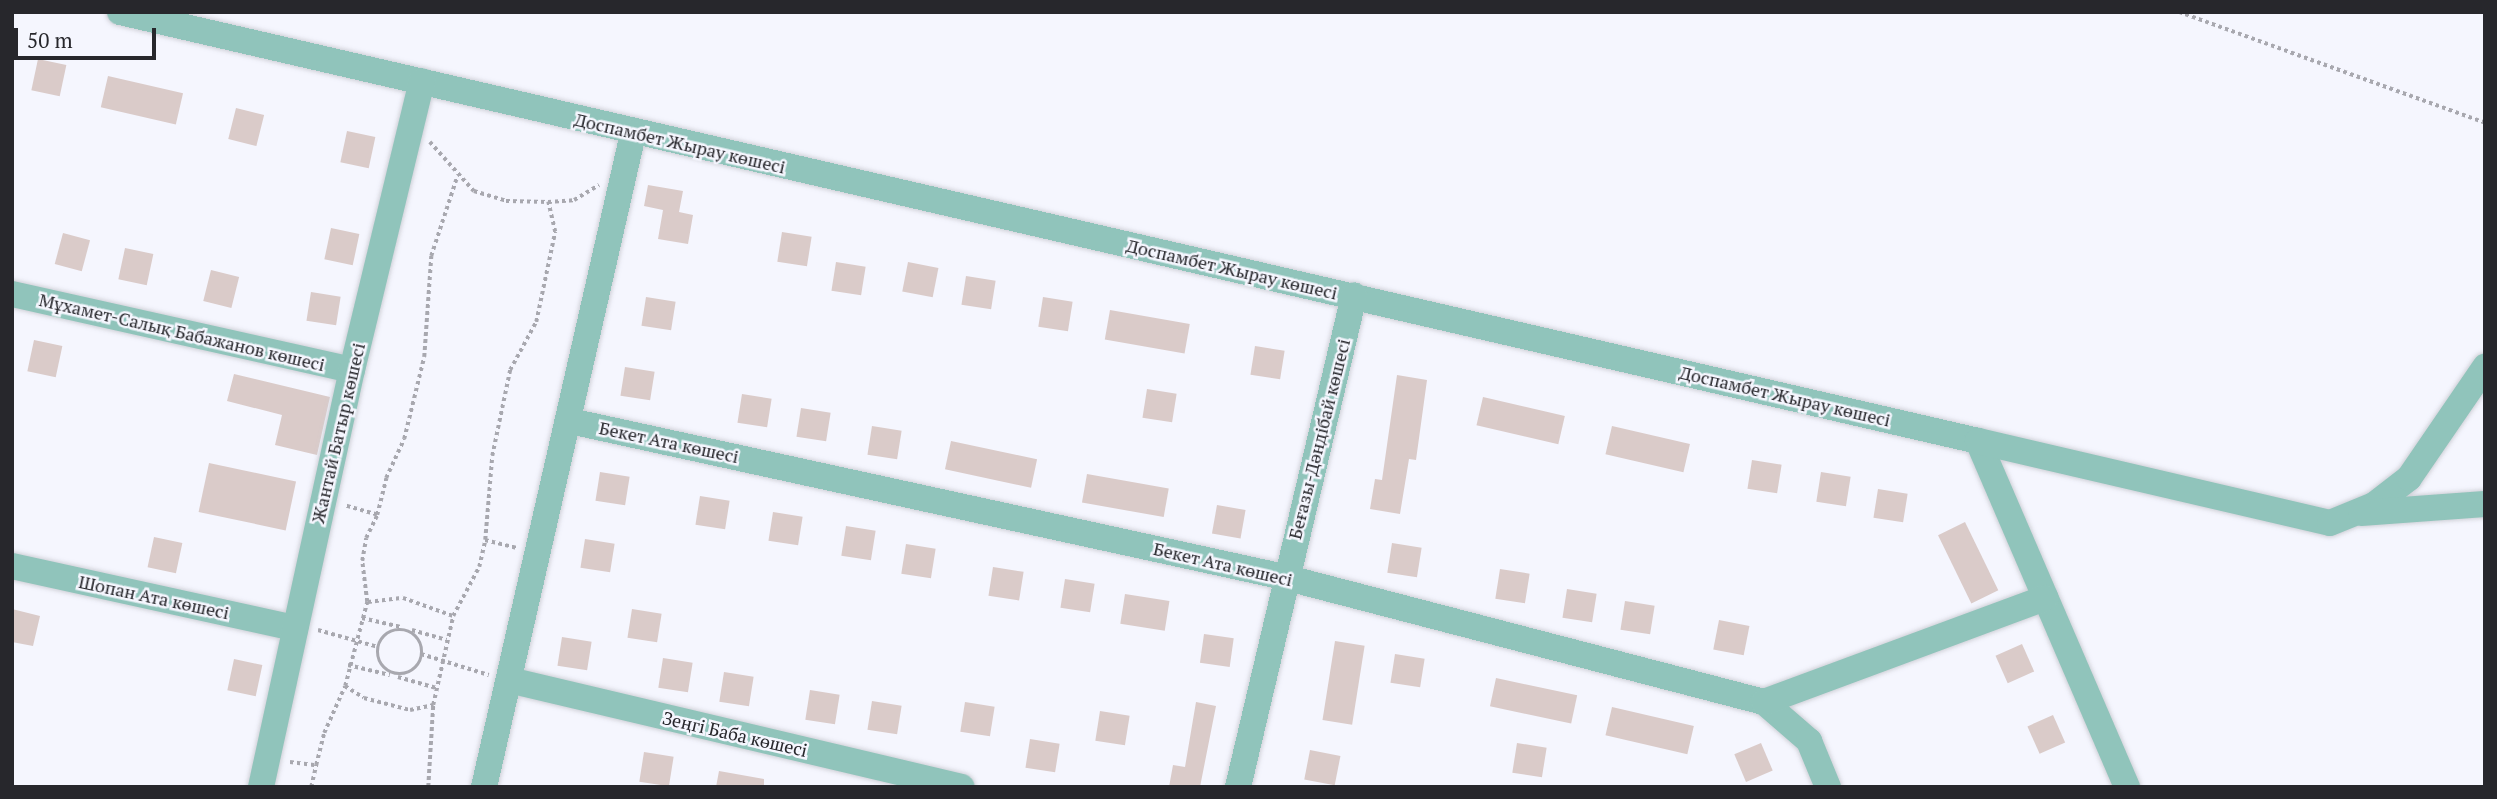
<!DOCTYPE html>
<html>
<head>
<meta charset="utf-8">
<style>
  body { margin:0 }
  #map { position:relative; width:2497px; height:799px; overflow:hidden; background:#f5f6fe; font-family:"PT Serif",serif }
  div>[style] { position:absolute }
  [style*='--x'] { left:calc(var(--x)*1px); top:calc(var(--y)*1px); width:calc(var(--w)*1px); rotate:calc(var(--a)*1deg) }
  .building>* { inset:0; background:#dacbc9; transform-origin:0 0 }
  .path>* { height:3.5px; margin-top:-1.75px; transform-origin:0; background:repeating-linear-gradient(90deg,#a8a8af 0 3.5px,transparent 0 7px) }
  .path>.ring { margin:-1.75px; padding:0; box-sizing:content-box; background:none; border:3.5px solid #a8a8af; border-radius:50% }
  .roads { filter:drop-shadow(0 0 2px #d0d1d8) drop-shadow(0 0 2px #d0d1d8) }
  .minor>* { height:26px; margin:-13px; padding:0 13px; transform-origin:13px; border-radius:13px; background:#90c4bb }
  span { translate:-50% -50%; white-space:nowrap; text-align:center; line-height:1.15; -webkit-text-stroke:5px #f5f6fe; paint-order:stroke }
  .street-label { font-size:18px; color:#27272c }
  .frame { position:absolute; inset:0; border:14px solid #27272c; pointer-events:none }
  .scale { position:absolute; left:14px; top:28px; width:142px; height:32px; box-sizing:border-box; border:4px solid #27272c; border-top:0; padding-left:9px; font-size:21px; line-height:24px; white-space:nowrap; color:#27272c; -webkit-text-stroke:5px #f5f6fe; paint-order:stroke }
</style>
</head>
<body>
<div id="map">
  <div class="building">
    <i style="left:38px;top:59px;width:29px;height:32px;rotate:12deg"></i>
    <i style="left:108px;top:76px;width:77px;height:32px;rotate:13deg"></i>
    <i style="left:236px;top:108px;width:29px;height:32px;rotate:14deg"></i>
    <i style="left:347px;top:131px;width:29px;height:32px;rotate:12deg"></i>
    <i style="clip-path:polygon(648px 185px,683px 191px,679px 212px,693px 215px,688px 244px,658px 239px,663px 210px,644px 206px)"></i>
    <i style="left:331px;top:228px;width:29px;height:32px;rotate:12deg"></i>
    <i style="left:782px;top:232px;width:30px;height:30px;rotate:9deg"></i>
    <i style="left:63px;top:233px;width:28px;height:32px;rotate:15deg"></i>
    <i style="left:125px;top:248px;width:29px;height:32px;rotate:12deg"></i>
    <i style="left:836px;top:262px;width:30px;height:29px;rotate:9deg"></i>
    <i style="left:908px;top:262px;width:31px;height:30px;rotate:11deg"></i>
    <i style="left:211px;top:270px;width:29px;height:32px;rotate:14deg"></i>
    <i style="left:966px;top:276px;width:30px;height:29px;rotate:9deg"></i>
    <i style="left:311px;top:292px;width:30px;height:29px;rotate:9deg"></i>
    <i style="left:646px;top:297px;width:30px;height:29px;rotate:9deg"></i>
    <i style="left:1043px;top:297px;width:30px;height:30px;rotate:9deg"></i>
    <i style="left:1110px;top:310px;width:81px;height:30px;rotate:10deg"></i>
    <i style="left:34px;top:340px;width:29px;height:32px;rotate:12deg"></i>
    <i style="left:1255px;top:346px;width:30px;height:29px;rotate:9deg"></i>
    <i style="left:625px;top:367px;width:30px;height:29px;rotate:9deg"></i>
    <i style="clip-path:polygon(234px 374px,330px 397px,317px 455px,275px 445px,282px 415px,227px 401px)"></i>
    <i style="clip-path:polygon(1397px 375px,1427px 380px,1416px 460px,1409px 459px,1400px 514px,1370px 509px,1375px 479px,1382px 480px)"></i>
    <i style="left:1147px;top:389px;width:30px;height:29px;rotate:9deg"></i>
    <i style="left:742px;top:394px;width:30px;height:29px;rotate:9deg"></i>
    <i style="left:1483px;top:397px;width:84px;height:29px;rotate:13deg"></i>
    <i style="left:801px;top:408px;width:30px;height:29px;rotate:9deg"></i>
    <i style="left:872px;top:426px;width:30px;height:29px;rotate:9deg"></i>
    <i style="left:1612px;top:426px;width:80px;height:29px;rotate:13deg"></i>
    <i style="left:951px;top:441px;width:88px;height:29px;rotate:12deg"></i>
    <i style="left:1752px;top:460px;width:30px;height:29px;rotate:9deg"></i>
    <i style="left:209px;top:463px;width:89px;height:50px;rotate:12deg"></i>
    <i style="left:600px;top:472px;width:30px;height:29px;rotate:9deg"></i>
    <i style="left:1821px;top:472px;width:30px;height:30px;rotate:9deg"></i>
    <i style="left:1087px;top:474px;width:83px;height:29px;rotate:10deg"></i>
    <i style="left:1878px;top:489px;width:30px;height:29px;rotate:9deg"></i>
    <i style="left:700px;top:496px;width:30px;height:29px;rotate:9deg"></i>
    <i style="left:1217px;top:505px;width:29px;height:29px;rotate:10deg"></i>
    <i style="left:773px;top:512px;width:30px;height:29px;rotate:9deg"></i>
    <i style="left:1965px;top:522px;width:76px;height:30px;rotate:64deg"></i>
    <i style="left:846px;top:526px;width:30px;height:30px;rotate:9deg"></i>
    <i style="left:154px;top:537px;width:29px;height:31px;rotate:12deg"></i>
    <i style="left:585px;top:539px;width:30px;height:29px;rotate:9deg"></i>
    <i style="left:1392px;top:543px;width:30px;height:30px;rotate:9deg"></i>
    <i style="left:906px;top:544px;width:30px;height:30px;rotate:9deg"></i>
    <i style="left:993px;top:567px;width:31px;height:29px;rotate:9deg"></i>
    <i style="left:1500px;top:569px;width:30px;height:30px;rotate:9deg"></i>
    <i style="left:1065px;top:579px;width:30px;height:29px;rotate:9deg"></i>
    <i style="left:1567px;top:589px;width:30px;height:29px;rotate:9deg"></i>
    <i style="left:1125px;top:594px;width:45px;height:30px;rotate:9deg"></i>
    <i style="left:1625px;top:601px;width:30px;height:29px;rotate:9deg"></i>
    <i style="clip-path:polygon(12px 609px,40px 616px,33px 646px,12px 642px)"></i>
    <i style="left:632px;top:609px;width:30px;height:29px;rotate:9deg"></i>
    <i style="left:1719px;top:620px;width:31px;height:30px;rotate:11deg"></i>
    <i style="left:1204px;top:634px;width:30px;height:29px;rotate:8deg"></i>
    <i style="left:562px;top:637px;width:30px;height:29px;rotate:9deg"></i>
    <i style="left:1335px;top:641px;width:30px;height:80px;rotate:9deg"></i>
    <i style="left:2022px;top:644px;width:30px;height:29px;rotate:66deg"></i>
    <i style="left:1395px;top:654px;width:30px;height:29px;rotate:9deg"></i>
    <i style="left:663px;top:658px;width:30px;height:30px;rotate:9deg"></i>
    <i style="left:234px;top:659px;width:29px;height:32px;rotate:12deg"></i>
    <i style="left:724px;top:672px;width:30px;height:30px;rotate:9deg"></i>
    <i style="left:1496px;top:678px;width:83px;height:29px;rotate:12deg"></i>
    <i style="left:810px;top:690px;width:30px;height:30px;rotate:9deg"></i>
    <i style="left:872px;top:701px;width:30px;height:29px;rotate:9deg"></i>
    <i style="left:965px;top:702px;width:30px;height:30px;rotate:9deg"></i>
    <i style="clip-path:polygon(1196px 702px,1216px 706px,1200px 787px,1169px 787px,1173px 765px,1185px 767px)"></i>
    <i style="left:1612px;top:707px;width:84px;height:29px;rotate:13deg"></i>
    <i style="left:1100px;top:711px;width:30px;height:30px;rotate:9deg"></i>
    <i style="left:2053px;top:715px;width:30px;height:28px;rotate:66deg"></i>
    <i style="left:1030px;top:739px;width:30px;height:29px;rotate:9deg"></i>
    <i style="left:1517px;top:743px;width:30px;height:30px;rotate:9deg"></i>
    <i style="left:1761px;top:743px;width:30px;height:29px;rotate:67deg"></i>
    <i style="left:1310px;top:750px;width:31px;height:30px;rotate:11deg"></i>
    <i style="left:644px;top:752px;width:30px;height:30px;rotate:9deg"></i>
    <i style="clip-path:polygon(719px 771px,764px 779px,764px 787px,716px 787px)"></i>
  </div>
  <div class="path">
    <i style="--x:2179;--y:12;--w:326;--a:19.9"></i>
    <i style="--x:430;--y:142;--w:66;--a:48.1"></i>
    <i style="--x:474;--y:191;--w:34;--a:17"></i>
    <i style="--x:506;--y:201;--w:42;--a:1.4"></i>
    <i style="--x:377;--y:515;--w:38;--a:-76"></i>
    <i style="--x:386;--y:478;--w:43;--a:-65.2"></i>
    <i style="--x:404;--y:439;--w:84;--a:-76.3"></i>
    <i style="--x:424;--y:357;--w:101;--a:-86"></i>
    <i style="--x:431;--y:256;--w:83;--a:-71.8"></i>
    <i style="--x:485;--y:540;--w:84;--a:-85.2"></i>
    <i style="--x:492;--y:456;--w:88;--a:-78.2"></i>
    <i style="--x:510;--y:370;--w:55;--a:-61.6"></i>
    <i style="--x:536;--y:322;--w:92;--a:-78.1"></i>
    <i style="--x:555;--y:232;--w:31;--a:-103"></i>
    <i style="--x:548;--y:202;--w:26;--a:-4"></i>
    <i style="--x:574;--y:200;--w:29;--a:-31"></i>
    <i style="--x:368;--y:602;--w:35;--a:-7"></i>
    <i style="--x:403;--y:598;--w:53;--a:19.8"></i>
    <i style="--x:362;--y:618;--w:40;--a:13"></i>
    <i class="ring" style="left:378px;top:630px;width:40.5px;height:40.5px"></i>
    <i style="--x:318;--y:630;--w:62;--a:15.8"></i>
    <i style="--x:412;--y:630;--w:36;--a:16"></i>
    <i style="--x:421;--y:654;--w:71;--a:17.2"></i>
    <i style="--x:348;--y:665;--w:43;--a:13.4"></i>
    <i style="--x:398;--y:677;--w:40;--a:16"></i>
    <i style="--x:345;--y:686;--w:22;--a:32"></i>
    <i style="--x:364;--y:698;--w:48;--a:14.6"></i>
    <i style="--x:410;--y:710;--w:24;--a:-12"></i>
    <i style="--x:290;--y:762;--w:26;--a:7"></i>
    <i style="--x:316;--y:765;--w:33;--a:-76"></i>
    <i style="--x:324;--y:733;--w:51;--a:-65.9"></i>
    <i style="--x:345;--y:686;--w:87;--a:-75.3"></i>
    <i style="--x:367;--y:602;--w:41;--a:-97"></i>
    <i style="--x:362;--y:561;--w:23;--a:-80"></i>
    <i style="--x:366;--y:538;--w:25;--a:-64"></i>
    <i style="--x:377;--y:515;--w:33;--a:-164"></i>
    <i style="--x:311;--y:787;--w:23;--a:-77"></i>
    <i style="--x:428;--y:787;--w:82;--a:-86.5"></i>
    <i style="--x:433;--y:705;--w:91;--a:-77.3"></i>
    <i style="--x:453;--y:616;--w:55;--a:-62"></i>
    <i style="--x:479;--y:567;--w:28;--a:-77"></i>
    <i style="--x:485;--y:540;--w:32;--a:14"></i>
  </div>
  <div class="roads">
    <div class="minor">
      <i style="--x:120;--y:12;--w:1907;--a:13"></i>
      <i style="--x:1978;--y:441;--w:377;--a:66.7"></i>
      <i style="--x:12;--y:294;--w:348;--a:12.6"></i>
      <i style="--x:570;--y:421;--w:731;--a:12.32"></i>
      <i style="--x:1284;--y:577;--w:496;--a:14.6"></i>
      <i style="--x:1764;--y:702;--w:60;--a:40.9"></i>
      <i style="--x:1809;--y:741;--w:50;--a:67.6"></i>
      <i style="--x:1978;--y:441;--w:361;--a:13.1"></i>
      <i style="--x:2330;--y:523;--w:48;--a:-22.2"></i>
      <i style="--x:2374;--y:505;--w:44;--a:-37.6"></i>
      <i style="--x:2409;--y:478;--w:135;--a:-55.6"></i>
      <i style="--x:2361;--y:513;--w:124;--a:-4.2"></i>
      <i style="--x:12;--y:566;--w:290;--a:12.4"></i>
      <i style="--x:509;--y:680;--w:465;--a:13.3"></i>
      <i style="--x:1764;--y:702;--w:300;--a:-20.3"></i>
      <i style="--x:261;--y:787;--w:427;--a:-77.7"></i>
      <i style="--x:352;--y:370;--w:297;--a:-76.4"></i>
      <i style="--x:484;--y:787;--w:670;--a:-77.15"></i>
      <i style="--x:1238;--y:787;--w:505;--a:-76.71"></i>
    </div>
  </div>
  <div class="street-label">
    <span style="left:680px;top:143px;rotate:13deg">Доспамбет Жырау көшесі</span>
    <span style="left:1232px;top:269px;rotate:13deg">Доспамбет Жырау көшесі</span>
    <span style="left:182px;top:332px;rotate:13deg">Мұхамет-Салық Бабажанов көшесі</span>
    <span style="left:1785px;top:396px;rotate:13deg">Доспамбет Жырау көшесі</span>
    <span style="left:338px;top:433px;rotate:-77deg">Жантай Батыр көшесі</span>
    <span style="left:1319px;top:439px;rotate:-76deg">Беғазы-Дәндібай көшесі</span>
    <span style="left:669px;top:442px;rotate:12deg">Бекет Ата көшесі</span>
    <span style="left:1223px;top:564px;rotate:13deg">Бекет Ата көшесі</span>
    <span style="left:154px;top:597px;rotate:12deg">Шопан Ата көшесі</span>
    <span style="left:735px;top:734px;rotate:13deg">Зеңгі Баба көшесі</span>
  </div>
  <div class="frame"></div>
  <div class="scale">50 m</div>
</div>
</body>
</html>
